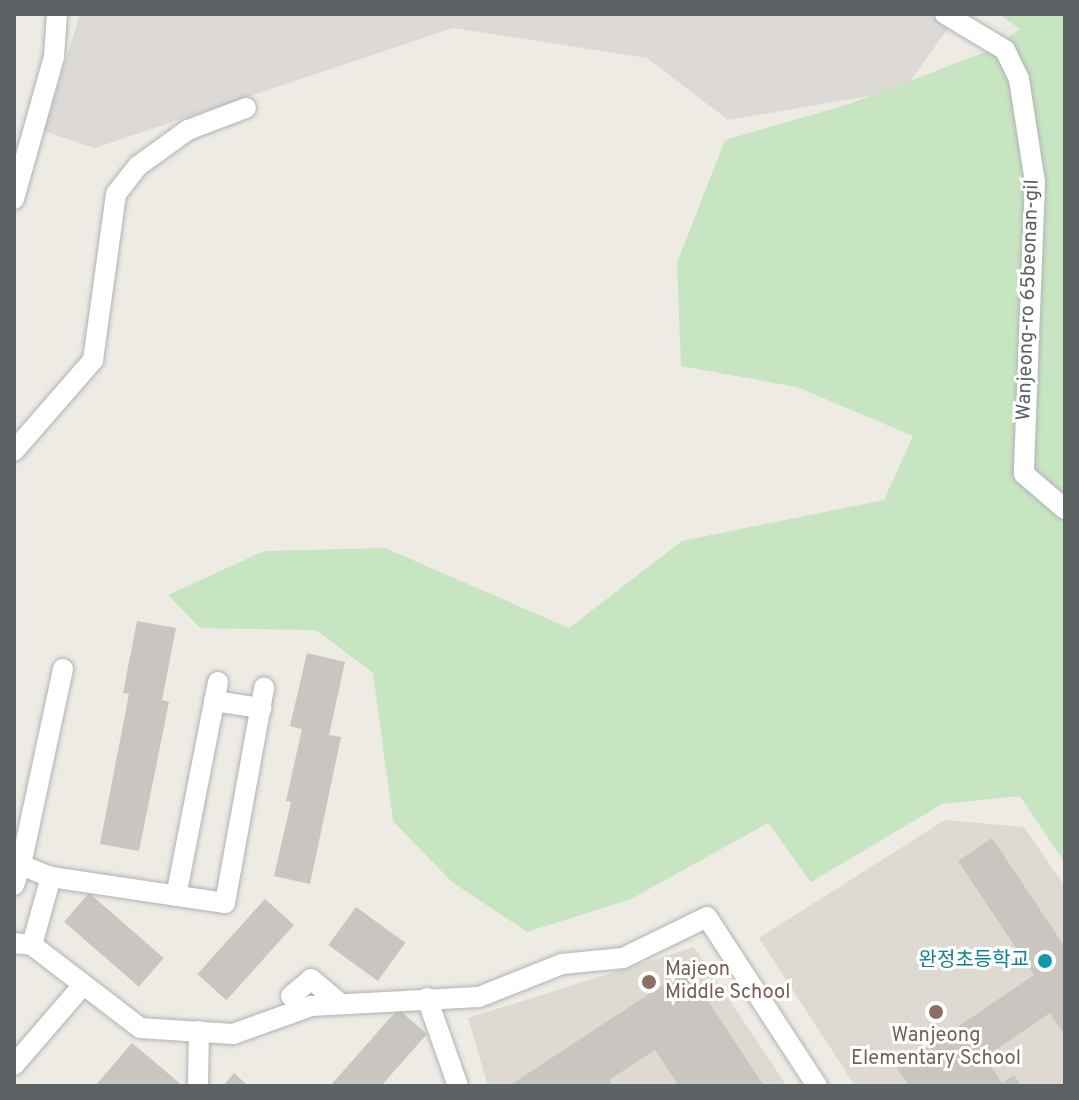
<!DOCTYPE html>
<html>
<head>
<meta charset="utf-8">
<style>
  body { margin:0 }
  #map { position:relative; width:1079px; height:1100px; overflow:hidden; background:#eeeae4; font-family:Overpass,"Noto Sans KR",sans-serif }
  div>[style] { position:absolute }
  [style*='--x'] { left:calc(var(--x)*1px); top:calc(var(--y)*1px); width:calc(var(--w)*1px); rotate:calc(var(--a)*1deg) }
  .industrial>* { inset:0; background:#ddd9d6 }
  .education>* { inset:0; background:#dedad2 }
  .green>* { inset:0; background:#c7e5c1 }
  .building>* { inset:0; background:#c9c5c0; transform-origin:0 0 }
  .roads { filter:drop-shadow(0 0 2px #afb3b6) drop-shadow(0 0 2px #afb3b6) }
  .minor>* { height:20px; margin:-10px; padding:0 10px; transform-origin:10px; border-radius:10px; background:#fff }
  .dots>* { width:22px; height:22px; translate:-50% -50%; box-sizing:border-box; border:4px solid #fff; border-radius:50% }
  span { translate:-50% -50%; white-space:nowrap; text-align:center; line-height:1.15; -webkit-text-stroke:6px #fff; paint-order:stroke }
  .street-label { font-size:20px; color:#5c6164 }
  .culture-label { font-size:20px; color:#0d838f }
  .right { translate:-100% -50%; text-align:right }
  .education-label { font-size:20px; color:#785e54 }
  .left { translate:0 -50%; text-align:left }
  .frame { position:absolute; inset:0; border:16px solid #5c6164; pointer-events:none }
</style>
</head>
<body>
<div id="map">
  <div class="industrial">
    <i style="clip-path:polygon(80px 14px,958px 14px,904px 90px,728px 120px,647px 58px,453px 28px,95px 148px,44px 131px)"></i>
  </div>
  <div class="education">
    <i style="clip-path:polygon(945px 820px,1024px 827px,1065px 887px,1065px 1086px,855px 1086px,759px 938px)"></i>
    <i style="clip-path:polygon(694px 947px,787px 1086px,488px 1086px,468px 1018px)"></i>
  </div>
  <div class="green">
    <i style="clip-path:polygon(999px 14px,1065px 14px,1065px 863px,1020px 796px,942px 804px,811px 882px,768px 823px,631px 899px,527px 932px,452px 882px,393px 821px,373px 673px,316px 630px,200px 628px,168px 595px,264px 551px,385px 548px,569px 628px,682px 541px,884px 500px,913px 436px,797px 387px,681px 366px,677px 263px,725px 140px,849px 104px,988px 51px,1020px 29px)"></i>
  </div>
  <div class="building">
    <i style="clip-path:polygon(137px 621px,176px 628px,162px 700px,169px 702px,139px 851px,100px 844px,129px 694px,123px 693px)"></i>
    <i style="clip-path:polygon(307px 653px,345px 662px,329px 735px,341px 737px,310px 884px,274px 876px,291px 802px,286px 801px,302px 729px,290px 726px)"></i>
    <i style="clip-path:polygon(992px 838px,1065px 947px,1065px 1036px,1050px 1013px,985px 1057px,1002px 1083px,1014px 1075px,1022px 1086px,909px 1086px,897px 1068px,1034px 975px,958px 861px)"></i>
    <i style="left:89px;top:893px;width:99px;height:38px;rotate:41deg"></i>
    <i style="left:265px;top:899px;width:39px;height:101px;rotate:42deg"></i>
    <i style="left:356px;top:907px;width:61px;height:47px;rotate:36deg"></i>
    <i style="clip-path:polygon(687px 969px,764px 1086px,679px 1086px,655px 1050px,609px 1080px,613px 1086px,509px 1086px)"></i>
    <i style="clip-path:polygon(398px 1009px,427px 1034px,381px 1086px,330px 1086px)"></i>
    <i style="clip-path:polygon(132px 1043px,183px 1086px,95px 1086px)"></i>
    <i style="clip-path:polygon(234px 1073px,248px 1086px,223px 1086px)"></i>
  </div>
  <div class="roads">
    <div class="minor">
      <i style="--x:945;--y:14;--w:70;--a:31"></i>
      <i style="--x:1005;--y:50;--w:32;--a:64"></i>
      <i style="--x:1019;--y:79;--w:104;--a:81.2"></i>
      <i style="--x:1035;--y:182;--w:292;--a:92.2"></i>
      <i style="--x:1024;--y:474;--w:54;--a:40.5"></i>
      <i style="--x:14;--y:199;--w:148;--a:-74.3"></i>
      <i style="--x:54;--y:57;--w:43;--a:-86"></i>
      <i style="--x:14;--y:451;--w:121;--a:-49"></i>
      <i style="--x:93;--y:360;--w:168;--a:-82.1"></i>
      <i style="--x:116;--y:194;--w:36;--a:-52"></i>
      <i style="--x:138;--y:166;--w:62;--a:-35.8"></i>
      <i style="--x:188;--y:130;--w:62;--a:-20.8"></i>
      <i style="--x:63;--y:669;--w:200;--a:102.1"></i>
      <i style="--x:21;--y:865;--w:32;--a:22"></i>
      <i style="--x:51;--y:877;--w:176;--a:8.5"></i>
      <i style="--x:225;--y:903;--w:219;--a:-79.7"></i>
      <i style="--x:214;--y:701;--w:48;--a:8.5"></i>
      <i style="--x:14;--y:885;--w:21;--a:-71"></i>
      <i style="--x:176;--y:896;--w:218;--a:-78.9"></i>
      <i style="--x:14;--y:943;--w:18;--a:6"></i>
      <i style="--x:32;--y:945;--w:136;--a:37.5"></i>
      <i style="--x:140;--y:1028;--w:93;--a:3.7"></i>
      <i style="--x:233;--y:1034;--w:83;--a:-19.7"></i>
      <i style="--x:311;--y:1006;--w:168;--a:-3.1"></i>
      <i style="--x:479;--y:997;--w:89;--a:-21.7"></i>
      <i style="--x:562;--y:964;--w:61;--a:-5.6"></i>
      <i style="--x:623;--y:958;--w:93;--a:-26"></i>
      <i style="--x:707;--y:917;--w:202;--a:56.9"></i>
      <i style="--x:32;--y:945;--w:71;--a:-74.4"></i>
      <i style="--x:291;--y:996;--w:26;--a:-40"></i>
      <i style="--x:311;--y:979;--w:39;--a:40"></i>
      <i style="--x:427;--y:998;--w:93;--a:70.6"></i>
      <i style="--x:14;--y:1065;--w:106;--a:-49.2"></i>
      <i style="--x:198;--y:1086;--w:55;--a:-89"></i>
    </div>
  </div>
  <div class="dots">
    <i style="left:1045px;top:961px;background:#0f9aa8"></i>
    <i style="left:649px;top:982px;background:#8d6e63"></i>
    <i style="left:936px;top:1012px;background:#8d6e63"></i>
  </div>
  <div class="street-label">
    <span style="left:1029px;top:300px;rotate:-88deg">Wanjeong-ro 65beonan-gil</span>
  </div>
  <div class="culture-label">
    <span class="right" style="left:1029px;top:961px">완정초등학교</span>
  </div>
  <div class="education-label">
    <span class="left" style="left:665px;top:982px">Majeon<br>Middle School</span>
    <span style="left:936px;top:1048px">Wanjeong<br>Elementary School</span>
  </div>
  <div class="frame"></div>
</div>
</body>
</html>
